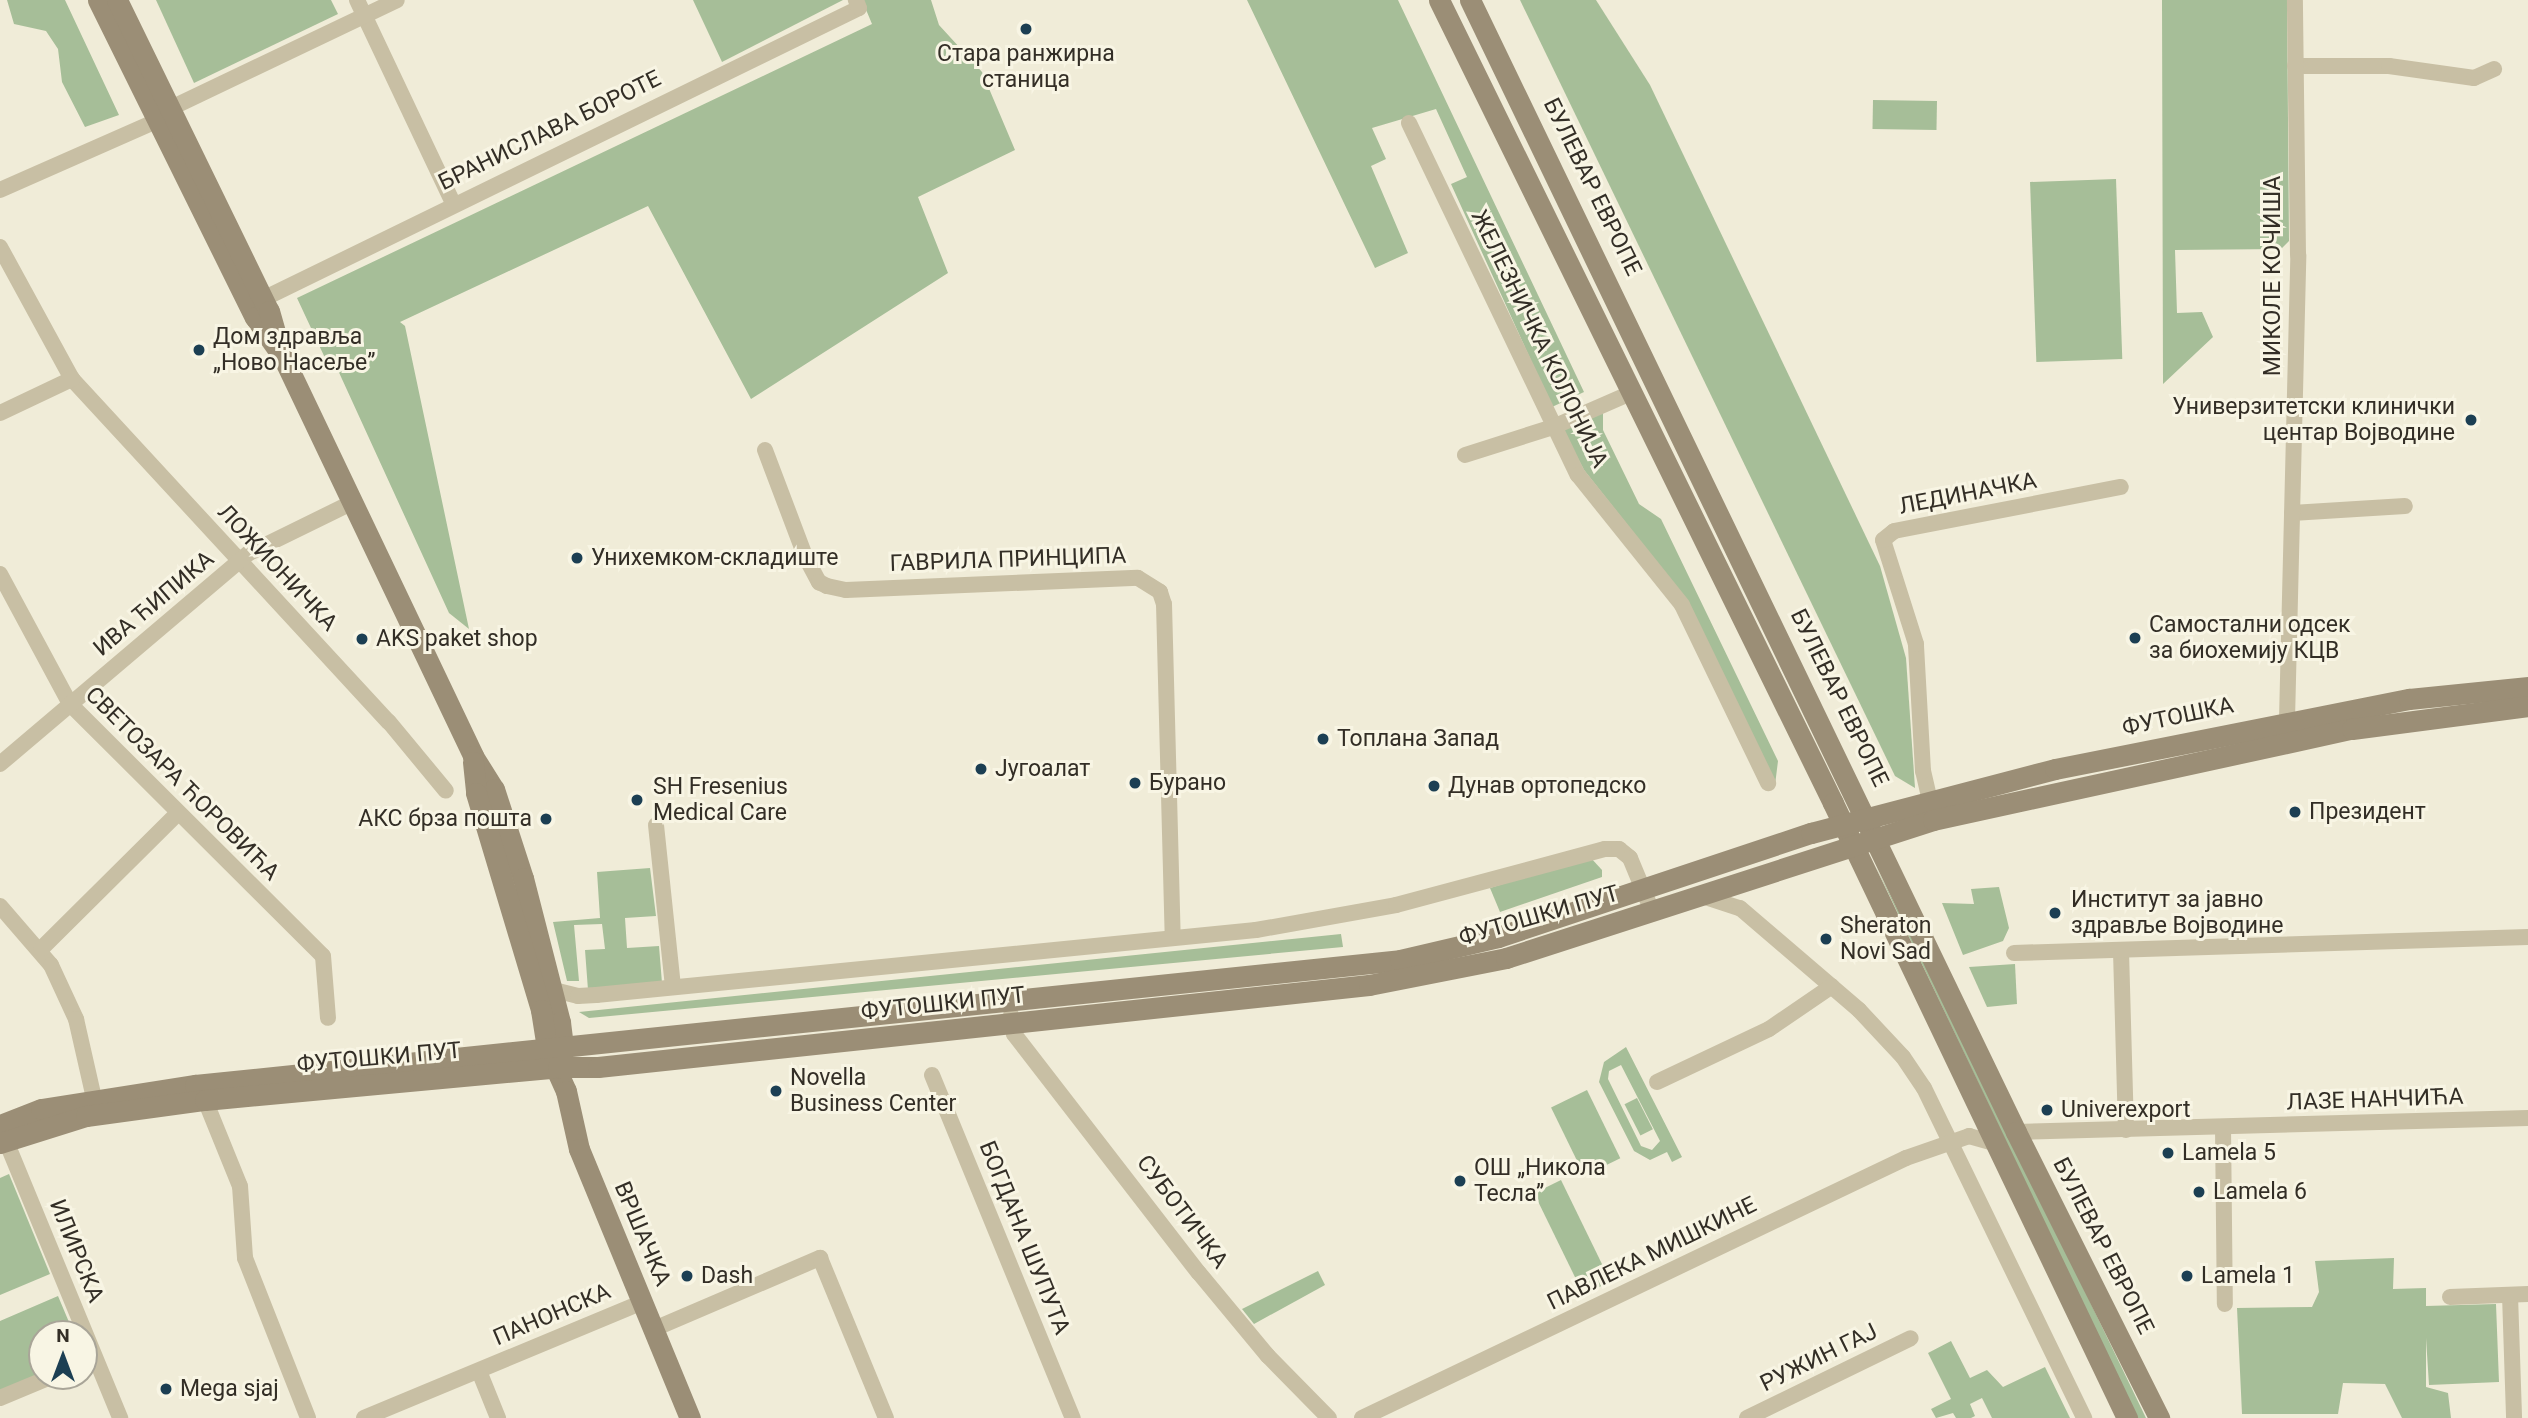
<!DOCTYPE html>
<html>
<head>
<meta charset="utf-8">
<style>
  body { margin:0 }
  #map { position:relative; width:2528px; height:1418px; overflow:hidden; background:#f0ecd8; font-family:Roboto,sans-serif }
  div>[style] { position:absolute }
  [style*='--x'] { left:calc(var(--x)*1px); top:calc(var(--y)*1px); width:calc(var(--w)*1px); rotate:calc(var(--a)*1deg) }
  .green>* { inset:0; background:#a6be98; transform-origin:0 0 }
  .street>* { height:16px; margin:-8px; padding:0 8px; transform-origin:8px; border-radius:8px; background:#c8bfa4 }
  .secondary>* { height:21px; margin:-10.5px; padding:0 10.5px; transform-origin:10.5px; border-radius:10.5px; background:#9b8e76 }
  .dots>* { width:19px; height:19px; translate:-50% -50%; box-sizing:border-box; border:4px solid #f8f5e4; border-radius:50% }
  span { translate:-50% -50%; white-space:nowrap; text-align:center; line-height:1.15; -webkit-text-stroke:6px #f8f5e4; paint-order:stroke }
  .poi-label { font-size:23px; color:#332e26 }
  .left { translate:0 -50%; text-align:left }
  .right { translate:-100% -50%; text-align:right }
  .street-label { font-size:23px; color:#332e26 }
  .north { position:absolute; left:28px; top:1320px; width:70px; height:70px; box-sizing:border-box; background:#f8f5e4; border:2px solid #a9a598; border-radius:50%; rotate:0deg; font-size:19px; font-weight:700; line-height:28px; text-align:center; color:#332e26 }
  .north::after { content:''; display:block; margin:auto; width:24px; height:32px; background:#1c3f53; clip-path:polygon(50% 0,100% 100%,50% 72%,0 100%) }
</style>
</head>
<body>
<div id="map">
  <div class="green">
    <i style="clip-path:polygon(7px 0,65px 0,119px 115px,85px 127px,62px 82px,58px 49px,46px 31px,14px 24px)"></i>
    <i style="clip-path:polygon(156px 0,331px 0,338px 14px,194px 83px)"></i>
    <i style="clip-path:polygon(693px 0,843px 0,722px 62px)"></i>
    <i style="clip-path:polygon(862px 0,931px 0,939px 25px,982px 72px,1015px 150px,918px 197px,948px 273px,751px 399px,648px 206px,400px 322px,405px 326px,469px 629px,449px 613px,331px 355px,325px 358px,297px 298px,872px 24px)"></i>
    <i style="clip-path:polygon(1247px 0,1398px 0,1584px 392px,1552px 407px,1451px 184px,1467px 177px,1436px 109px,1372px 128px,1386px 159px,1371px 166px,1408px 253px,1375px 268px)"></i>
    <i style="clip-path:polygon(1520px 0,1596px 0,1650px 85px,1880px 566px,1906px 658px,1915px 788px,1895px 776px)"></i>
    <i style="clip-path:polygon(2162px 0,2287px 0,2289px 241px,2281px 249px,2175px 250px,2177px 313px,2202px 312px,2213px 337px,2163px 384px)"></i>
    <i style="left:1873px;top:100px;width:64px;height:29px;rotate:1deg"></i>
    <i style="left:2116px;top:179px;width:180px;height:86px;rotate:88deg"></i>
    <i style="clip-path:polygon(1603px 412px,1603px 430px,1639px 504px,1661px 519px,1778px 761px,1775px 785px,1689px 603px,1584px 470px,1562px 428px)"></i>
    <i style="clip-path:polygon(1590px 857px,1602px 870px,1602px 877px,1500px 912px,1490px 888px)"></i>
    <i style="clip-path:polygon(1875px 865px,1960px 1032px,2146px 1418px,2137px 1418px)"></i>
    <i style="clip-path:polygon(650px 868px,656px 916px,625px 918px,627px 948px,659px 946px,662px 983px,588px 990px,585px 950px,605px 949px,602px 924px,574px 925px,579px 981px,567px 981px,553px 922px,600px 918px,597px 872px)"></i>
    <i style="clip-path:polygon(1999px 887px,2009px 928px,2003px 941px,1963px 955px,1942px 903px,1974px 904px,1971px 889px)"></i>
    <i style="clip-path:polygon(1341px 934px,1343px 947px,589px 1018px,579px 1012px)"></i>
    <i style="clip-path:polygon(2015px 964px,2017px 1004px,1987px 1007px,1969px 967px)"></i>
    <i style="clip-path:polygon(evenodd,1626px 1047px,1682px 1157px,1672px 1162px,1667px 1152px,1650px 1160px,1634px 1151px,1599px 1082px,1604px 1062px,1626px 1047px,1621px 1065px,1660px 1141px,1652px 1150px,1641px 1146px,1608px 1079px,1609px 1071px,1621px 1065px)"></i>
    <i style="left:1587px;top:1090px;width:76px;height:40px;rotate:64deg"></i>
    <i style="left:1637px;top:1098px;width:35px;height:14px;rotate:63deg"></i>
    <i style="clip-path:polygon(9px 1174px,50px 1274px,0 1295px,0 1178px)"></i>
    <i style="left:1561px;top:1180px;width:113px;height:30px;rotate:64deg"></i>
    <i style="clip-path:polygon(2394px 1258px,2393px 1289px,2426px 1288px,2426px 1306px,2496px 1304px,2499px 1382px,2429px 1385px,2426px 1338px,2426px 1387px,2448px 1393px,2451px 1418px,2402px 1418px,2385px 1384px,2343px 1383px,2338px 1414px,2242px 1414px,2237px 1308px,2312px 1307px,2319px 1292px,2315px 1261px)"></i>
    <i style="clip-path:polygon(1318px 1271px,1325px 1285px,1254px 1324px,1242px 1309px)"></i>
    <i style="clip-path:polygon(58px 1296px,74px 1334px,42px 1334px,42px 1373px,0 1391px,0 1321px)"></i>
    <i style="clip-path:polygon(1951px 1341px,1970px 1378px,1987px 1370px,2003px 1387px,2045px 1367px,2070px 1418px,1992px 1418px,1982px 1398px,1970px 1404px,1975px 1416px,1971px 1418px,1956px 1418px,1953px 1413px,1936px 1418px,1931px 1409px,1951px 1399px,1928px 1353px)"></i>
  </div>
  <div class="street">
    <i style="--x:357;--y:0;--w:225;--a:64.7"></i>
    <i style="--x:2295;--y:66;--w:94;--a:0"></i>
    <i style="--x:2389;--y:66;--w:86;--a:8"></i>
    <i style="--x:2474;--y:78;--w:22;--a:-24"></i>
    <i style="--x:171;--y:108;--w:250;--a:-25.5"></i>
    <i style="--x:1409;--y:123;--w:390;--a:64.4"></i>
    <i style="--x:1578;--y:475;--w:166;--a:51.3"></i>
    <i style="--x:1682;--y:605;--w:198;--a:64.2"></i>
    <i style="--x:0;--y:190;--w:174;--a:-23.8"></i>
    <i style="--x:0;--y:247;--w:150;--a:61.4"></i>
    <i style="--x:72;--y:379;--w:467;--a:47.3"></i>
    <i style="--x:389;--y:722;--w:89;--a:50.4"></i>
    <i style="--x:263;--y:299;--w:663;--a:-26.02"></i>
    <i style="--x:859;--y:8;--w:9;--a:-111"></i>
    <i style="--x:0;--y:413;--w:80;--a:-25.3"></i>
    <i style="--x:765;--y:450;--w:113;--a:69.3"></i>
    <i style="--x:805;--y:556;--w:30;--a:62"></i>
    <i style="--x:819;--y:582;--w:9;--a:27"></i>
    <i style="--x:827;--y:586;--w:19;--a:12"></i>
    <i style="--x:846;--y:590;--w:292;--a:-2.4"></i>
    <i style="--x:1138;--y:578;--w:26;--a:32"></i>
    <i style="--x:1160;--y:592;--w:13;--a:72"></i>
    <i style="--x:1164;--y:604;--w:334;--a:88.5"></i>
    <i style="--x:1465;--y:455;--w:92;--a:-17.7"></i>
    <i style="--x:1553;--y:427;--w:85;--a:-23.6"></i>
    <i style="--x:2292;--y:513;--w:113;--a:-3.5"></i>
    <i style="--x:0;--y:574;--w:148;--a:61.7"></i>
    <i style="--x:70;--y:704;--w:357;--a:44.9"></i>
    <i style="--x:323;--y:956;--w:62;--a:85.4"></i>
    <i style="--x:2287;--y:720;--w:465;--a:-88.6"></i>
    <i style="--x:2298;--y:255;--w:255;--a:-90.7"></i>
    <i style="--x:0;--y:764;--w:326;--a:-40.3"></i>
    <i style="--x:249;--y:553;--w:116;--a:-26.1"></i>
    <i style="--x:1930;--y:801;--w:31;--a:-103"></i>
    <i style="--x:1923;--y:771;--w:127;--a:-93.2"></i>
    <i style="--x:1916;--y:644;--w:109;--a:-107.6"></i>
    <i style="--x:1883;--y:540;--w:14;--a:-39"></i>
    <i style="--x:1894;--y:531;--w:231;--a:-11"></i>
    <i style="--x:656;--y:825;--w:163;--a:84"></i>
    <i style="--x:1702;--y:896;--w:40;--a:18"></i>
    <i style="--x:1740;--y:908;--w:157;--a:40.6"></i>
    <i style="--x:1859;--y:1010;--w:64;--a:46.9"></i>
    <i style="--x:1903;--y:1057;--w:37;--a:56"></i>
    <i style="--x:1924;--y:1088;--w:367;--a:64.1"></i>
    <i style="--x:0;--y:906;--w:78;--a:49.2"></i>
    <i style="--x:51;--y:965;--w:60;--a:65.2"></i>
    <i style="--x:76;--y:1019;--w:81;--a:77.2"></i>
    <i style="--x:41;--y:949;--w:192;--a:-44.8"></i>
    <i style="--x:2121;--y:951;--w:179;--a:88.4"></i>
    <i style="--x:2014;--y:953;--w:514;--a:-1.78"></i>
    <i style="--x:550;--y:989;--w:29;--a:14"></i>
    <i style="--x:578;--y:996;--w:18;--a:-3"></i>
    <i style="--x:596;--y:995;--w:663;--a:-5.62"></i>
    <i style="--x:1256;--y:930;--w:142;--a:-10.1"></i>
    <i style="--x:1396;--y:905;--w:216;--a:-15"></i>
    <i style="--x:1605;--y:849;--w:14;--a:0"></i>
    <i style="--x:1619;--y:849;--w:14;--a:39"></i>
    <i style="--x:1630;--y:858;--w:57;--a:67.5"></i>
    <i style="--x:1011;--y:1015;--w:19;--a:81"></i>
    <i style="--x:1014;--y:1034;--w:302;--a:52.3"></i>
    <i style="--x:1199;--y:1273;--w:108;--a:50.3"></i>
    <i style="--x:1268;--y:1356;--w:87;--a:45.5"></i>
    <i style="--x:932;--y:1075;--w:371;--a:67.7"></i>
    <i style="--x:1657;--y:1082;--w:124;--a:-25.3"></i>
    <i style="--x:1769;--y:1029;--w:76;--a:-34.3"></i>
    <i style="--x:205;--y:1100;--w:93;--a:67.9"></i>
    <i style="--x:240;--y:1186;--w:72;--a:86"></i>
    <i style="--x:245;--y:1258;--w:172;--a:68.5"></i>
    <i style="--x:2223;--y:1127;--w:177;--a:89.4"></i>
    <i style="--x:2016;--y:1132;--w:512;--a:-1.57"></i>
    <i style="--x:6;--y:1141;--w:300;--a:67.6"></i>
    <i style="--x:2510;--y:1295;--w:123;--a:88.1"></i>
    <i style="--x:2450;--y:1297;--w:78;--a:-2.2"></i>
    <i style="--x:654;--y:1329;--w:181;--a:-23.2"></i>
    <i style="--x:820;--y:1258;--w:173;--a:67.6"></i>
    <i style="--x:479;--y:1371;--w:51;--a:68"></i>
    <i style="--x:0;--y:1398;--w:57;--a:-22.5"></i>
    <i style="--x:364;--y:1418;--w:301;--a:-22.6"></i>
    <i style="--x:1362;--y:1418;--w:603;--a:-25.55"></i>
    <i style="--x:1906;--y:1158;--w:67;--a:-19.2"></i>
    <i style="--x:1969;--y:1136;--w:25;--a:16"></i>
    <i style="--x:1747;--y:1418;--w:182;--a:-26"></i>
  </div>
  <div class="secondary">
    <i style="--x:98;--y:0;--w:354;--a:63.7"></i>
    <i style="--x:255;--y:317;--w:49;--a:55"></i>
    <i style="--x:283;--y:357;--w:442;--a:64.5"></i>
    <i style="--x:473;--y:756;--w:39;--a:58"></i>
    <i style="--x:494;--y:789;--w:94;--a:72"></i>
    <i style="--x:523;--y:878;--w:149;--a:75.6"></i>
    <i style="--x:560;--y:1022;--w:25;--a:83"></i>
    <i style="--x:563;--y:1047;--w:11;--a:105"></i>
    <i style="--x:117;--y:0;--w:346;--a:64"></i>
    <i style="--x:269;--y:311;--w:29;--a:74"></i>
    <i style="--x:1439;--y:0;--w:894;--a:63.86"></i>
    <i style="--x:1833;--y:803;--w:682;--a:64.45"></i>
    <i style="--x:1470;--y:0;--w:1257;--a:64.25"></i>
    <i style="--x:2016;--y:1132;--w:320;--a:63.4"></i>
    <i style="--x:473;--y:762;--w:31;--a:84"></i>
    <i style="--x:476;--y:793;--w:227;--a:73.3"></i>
    <i style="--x:541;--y:1010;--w:39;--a:81"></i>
    <i style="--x:547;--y:1049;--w:46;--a:65.7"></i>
    <i style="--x:566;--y:1091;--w:59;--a:77.4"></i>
    <i style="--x:579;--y:1149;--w:291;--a:67.6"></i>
    <i style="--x:0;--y:1125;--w:44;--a:-21.3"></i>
    <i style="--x:41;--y:1109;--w:156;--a:-8.9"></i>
    <i style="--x:195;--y:1085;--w:1211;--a:-5.92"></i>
    <i style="--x:1400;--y:960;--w:101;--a:-13.2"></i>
    <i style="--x:1498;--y:937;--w:330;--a:-18.4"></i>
    <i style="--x:1811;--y:833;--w:252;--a:-14.7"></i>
    <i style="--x:2055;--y:769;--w:361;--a:-11.2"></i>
    <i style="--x:2409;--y:699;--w:120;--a:-5.8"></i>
    <i style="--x:0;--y:1143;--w:90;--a:-17.4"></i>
    <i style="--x:86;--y:1116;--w:120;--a:-7.7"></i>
    <i style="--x:205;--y:1100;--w:355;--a:-5.3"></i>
    <i style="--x:558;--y:1067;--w:40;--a:0"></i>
    <i style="--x:598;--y:1067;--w:775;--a:-6.07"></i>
    <i style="--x:1369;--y:985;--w:140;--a:-11.1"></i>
    <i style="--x:1506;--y:958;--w:449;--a:-17.9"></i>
    <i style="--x:1933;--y:820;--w:429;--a:-12.3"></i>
    <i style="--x:2352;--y:729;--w:177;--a:-7.4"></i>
  </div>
  <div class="dots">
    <i style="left:1026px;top:29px;background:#1c3f53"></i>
    <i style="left:199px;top:350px;background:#1c3f53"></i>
    <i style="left:2471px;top:420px;background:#1c3f53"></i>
    <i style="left:577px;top:558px;background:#1c3f53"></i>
    <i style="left:2135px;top:638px;background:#1c3f53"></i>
    <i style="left:362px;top:639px;background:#1c3f53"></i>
    <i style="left:1323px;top:739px;background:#1c3f53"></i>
    <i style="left:981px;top:769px;background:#1c3f53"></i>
    <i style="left:1135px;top:783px;background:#1c3f53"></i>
    <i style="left:1434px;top:786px;background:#1c3f53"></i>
    <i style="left:637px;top:800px;background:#1c3f53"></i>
    <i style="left:2295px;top:812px;background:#1c3f53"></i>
    <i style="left:546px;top:819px;background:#1c3f53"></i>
    <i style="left:2055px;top:913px;background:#1c3f53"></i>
    <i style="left:1826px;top:939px;background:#1c3f53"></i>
    <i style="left:776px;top:1091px;background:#1c3f53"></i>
    <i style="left:2047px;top:1110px;background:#1c3f53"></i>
    <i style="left:2168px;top:1153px;background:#1c3f53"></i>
    <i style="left:1460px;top:1181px;background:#1c3f53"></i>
    <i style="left:2199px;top:1192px;background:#1c3f53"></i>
    <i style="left:687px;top:1276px;background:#1c3f53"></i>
    <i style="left:2187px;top:1276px;background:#1c3f53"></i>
    <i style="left:166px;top:1389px;background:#1c3f53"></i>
  </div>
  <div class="poi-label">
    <span style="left:1026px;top:67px">Стара ранжирна<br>станица</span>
    <span class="left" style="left:213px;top:350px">Дом здравља<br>„Ново Насеље”</span>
    <span class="right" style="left:2455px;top:420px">Универзитетски клинички<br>центар Војводине</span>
    <span class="left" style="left:591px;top:558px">Унихемком-складиште</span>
    <span class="left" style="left:2149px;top:638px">Самостални одсек<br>за биохемију КЦВ</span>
    <span class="left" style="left:376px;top:639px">AKS paket shop</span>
    <span class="left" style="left:1337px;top:739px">Топлана Запад</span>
    <span class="left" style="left:995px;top:769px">Југоалат</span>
    <span class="left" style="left:1149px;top:783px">Бурано</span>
    <span class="left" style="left:1448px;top:786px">Дунав ортопедско</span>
    <span class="left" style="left:653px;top:800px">SH Fresenius<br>Medical Care</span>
    <span class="left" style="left:2309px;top:812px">Президент</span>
    <span class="right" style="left:532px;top:819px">АКС брза пошта</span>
    <span class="left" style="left:2071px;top:913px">Институт за јавно<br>здравље Војводине</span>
    <span class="left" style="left:1840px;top:939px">Sheraton<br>Novi Sad</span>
    <span class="left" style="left:790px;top:1091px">Novella<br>Business Center</span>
    <span class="left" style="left:2061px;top:1110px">Univerexport</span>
    <span class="left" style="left:2182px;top:1153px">Lamela 5</span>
    <span class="left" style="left:1474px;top:1181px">ОШ „Никола<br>Тесла”</span>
    <span class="left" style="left:2213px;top:1192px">Lamela 6</span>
    <span class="left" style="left:701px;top:1276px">Dash</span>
    <span class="left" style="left:2201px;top:1276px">Lamela 1</span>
    <span class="left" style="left:180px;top:1389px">Mega sjaj</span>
  </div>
  <div class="street-label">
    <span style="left:550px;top:131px;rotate:-26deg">БРАНИСЛАВА БОРОТЕ</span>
    <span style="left:1592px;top:187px;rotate:64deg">БУЛЕВАР ЕВРОПЕ</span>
    <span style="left:2273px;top:276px;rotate:-90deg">МИКОЛЕ КОЧИША</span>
    <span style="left:1539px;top:339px;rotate:64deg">ЖЕЛЕЗНИЧКА КОЛОНИЈА</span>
    <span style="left:1968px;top:494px;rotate:-11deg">ЛЕДИНАЧКА</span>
    <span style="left:1008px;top:560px;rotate:-2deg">ГАВРИЛА ПРИНЦИПА</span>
    <span style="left:277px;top:568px;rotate:47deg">ЛОЖИОНИЧКА</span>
    <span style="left:154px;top:604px;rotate:-40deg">ИВА ЋИПИКА</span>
    <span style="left:1839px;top:698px;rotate:64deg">БУЛЕВАР ЕВРОПЕ</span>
    <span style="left:2178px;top:717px;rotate:-12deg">ФУТОШКА</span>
    <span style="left:182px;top:784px;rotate:45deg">СВЕТОЗАРА ЋОРОВИЋА</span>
    <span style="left:1539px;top:916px;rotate:-16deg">ФУТОШКИ ПУТ</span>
    <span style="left:943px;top:1004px;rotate:-6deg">ФУТОШКИ ПУТ</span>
    <span style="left:379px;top:1058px;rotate:-5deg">ФУТОШКИ ПУТ</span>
    <span style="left:2375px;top:1100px;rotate:-2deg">ЛАЗЕ НАНЧИЋА</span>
    <span style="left:1182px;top:1212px;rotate:53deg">СУБОТИЧКА</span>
    <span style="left:642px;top:1234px;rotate:67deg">ВРШАЧКА</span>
    <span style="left:1024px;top:1238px;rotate:68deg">БОГДАНА ШУПУТА</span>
    <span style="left:2103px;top:1246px;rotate:63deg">БУЛЕВАР ЕВРОПЕ</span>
    <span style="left:76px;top:1251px;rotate:68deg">ИЛИРСКА</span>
    <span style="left:1652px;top:1254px;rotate:-26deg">ПАВЛЕКА МИШКИНЕ</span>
    <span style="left:552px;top:1315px;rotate:-23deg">ПАНОНСКА</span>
    <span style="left:1819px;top:1358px;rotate:-26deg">РУЖИН ГАЈ</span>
  </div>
  <div class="north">N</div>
</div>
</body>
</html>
